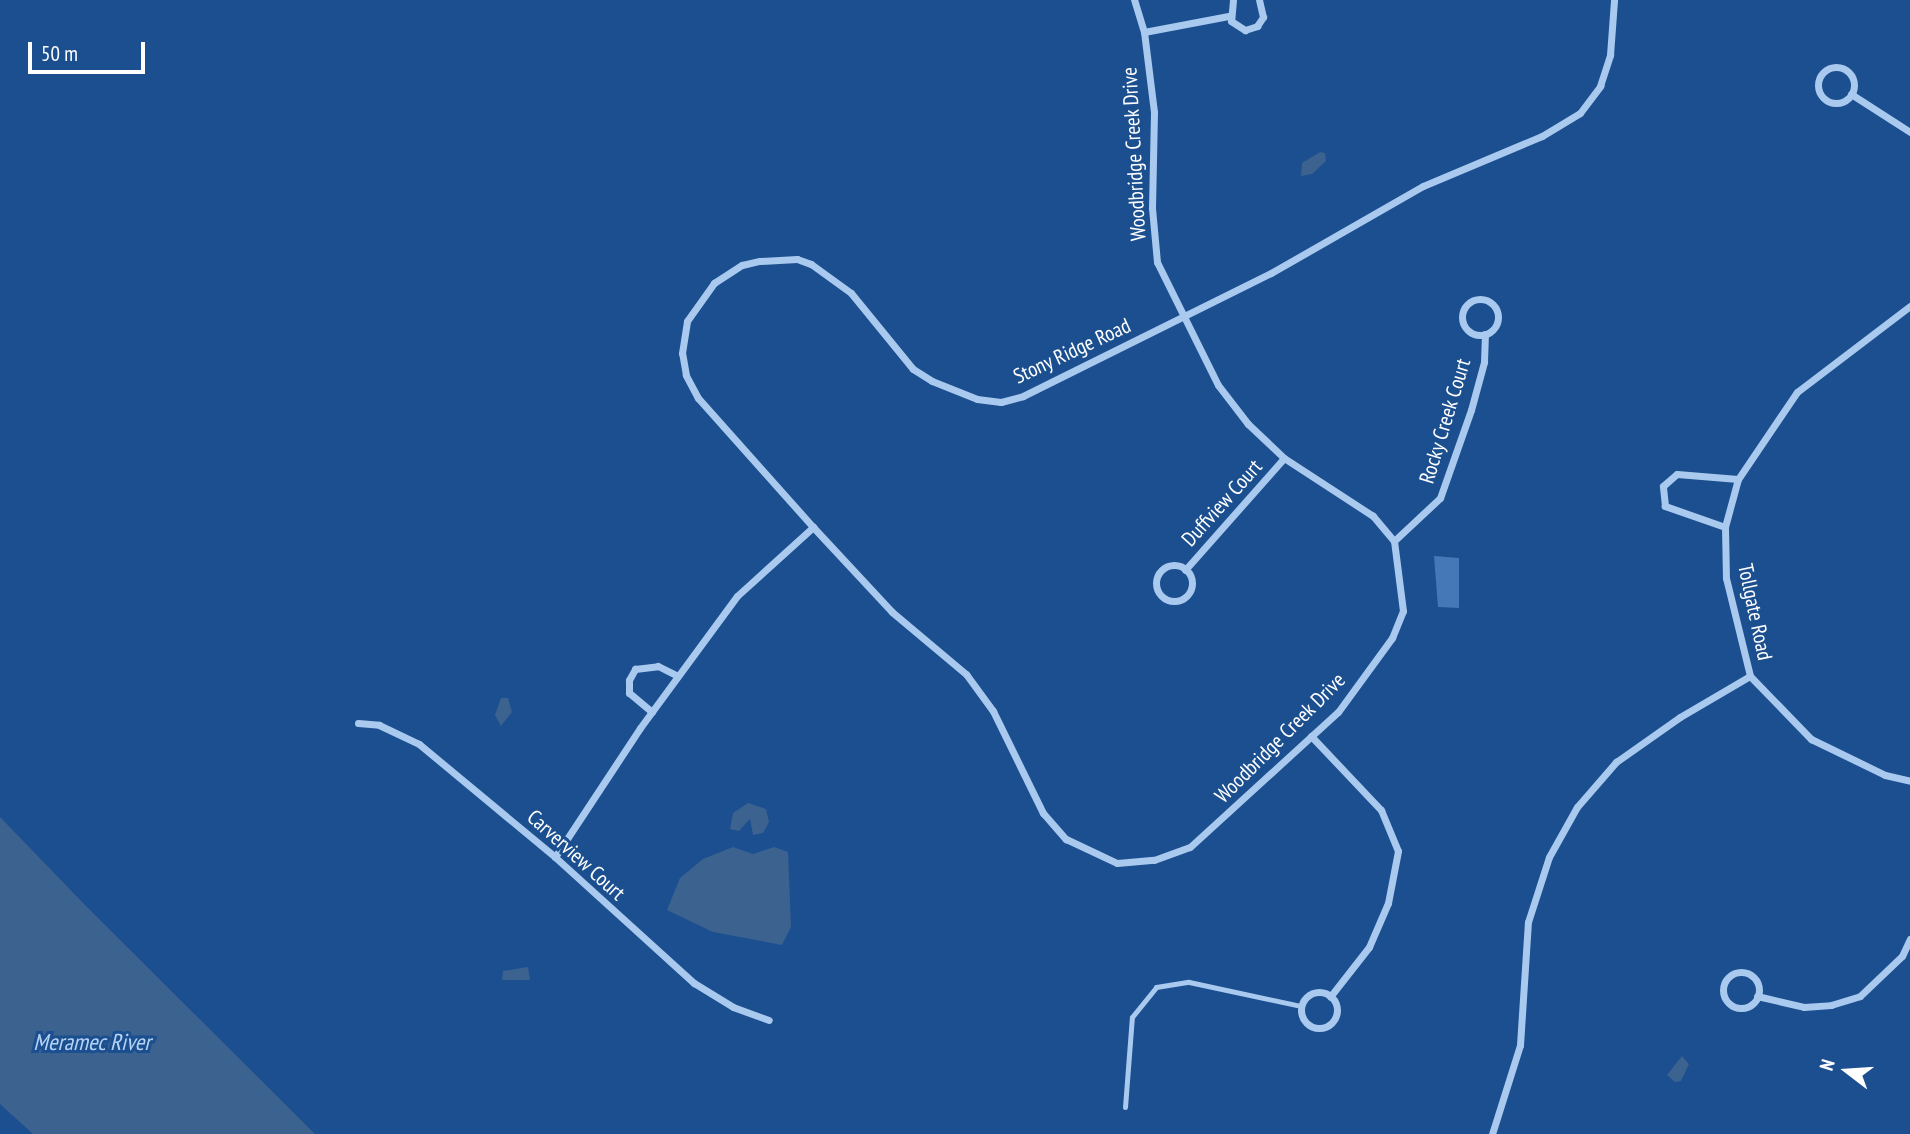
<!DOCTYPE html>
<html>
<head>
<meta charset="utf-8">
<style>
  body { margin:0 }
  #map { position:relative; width:1910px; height:1134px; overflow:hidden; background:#1b4f8f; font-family:"PT Sans Narrow",sans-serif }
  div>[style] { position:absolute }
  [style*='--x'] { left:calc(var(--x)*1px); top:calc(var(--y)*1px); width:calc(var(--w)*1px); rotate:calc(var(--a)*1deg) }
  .water>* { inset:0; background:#3c6290 }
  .building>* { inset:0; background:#4478b7 }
  .lane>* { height:5px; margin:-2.5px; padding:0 2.5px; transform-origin:2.5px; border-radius:2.5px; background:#a9c9ee }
  .street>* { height:7px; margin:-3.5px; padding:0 3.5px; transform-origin:3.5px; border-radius:3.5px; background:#a9c9ee }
  .street>.ring { margin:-3.5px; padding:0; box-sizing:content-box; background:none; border:7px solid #a9c9ee; border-radius:50% }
  span { translate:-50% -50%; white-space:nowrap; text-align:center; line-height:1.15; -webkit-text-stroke:6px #1b4f8f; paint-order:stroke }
  .street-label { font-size:21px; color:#fff }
  .water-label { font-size:23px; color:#b5d3f5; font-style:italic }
  .north { position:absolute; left:1812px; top:1036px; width:70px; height:70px; -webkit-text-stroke:5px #1b4f8f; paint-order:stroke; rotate:287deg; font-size:19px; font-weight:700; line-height:28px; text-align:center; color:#fff }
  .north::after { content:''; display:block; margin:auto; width:24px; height:32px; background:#fff; clip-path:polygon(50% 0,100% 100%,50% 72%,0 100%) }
  .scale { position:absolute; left:28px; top:42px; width:117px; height:32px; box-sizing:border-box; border:4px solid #fff; border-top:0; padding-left:9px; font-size:21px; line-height:24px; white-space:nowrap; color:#fff; -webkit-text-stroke:5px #1b4f8f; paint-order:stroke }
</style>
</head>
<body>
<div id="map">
  <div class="water">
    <i style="clip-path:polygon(1320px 152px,1325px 153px,1326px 161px,1312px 174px,1301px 176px,1302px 163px)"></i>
    <i style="clip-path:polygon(501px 698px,508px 698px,512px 712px,501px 726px,495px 715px)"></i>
    <i style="clip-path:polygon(748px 803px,766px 809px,769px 822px,763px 833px,753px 835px,750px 819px,739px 831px,730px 829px,733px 813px)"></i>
    <i style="clip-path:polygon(0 817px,85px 905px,315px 1134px,33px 1134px,0 1104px)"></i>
    <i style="clip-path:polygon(733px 847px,753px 854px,774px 847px,788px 852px,791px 927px,782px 945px,713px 932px,667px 910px,680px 878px,703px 859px)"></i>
    <i style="clip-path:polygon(528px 967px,530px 980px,502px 980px,503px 971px)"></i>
    <i style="clip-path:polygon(1682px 1056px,1689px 1064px,1681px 1081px,1675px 1082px,1667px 1075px)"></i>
  </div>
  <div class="building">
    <i style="clip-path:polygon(1434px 556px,1459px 558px,1459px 608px,1438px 607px)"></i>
  </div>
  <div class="lane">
    <i style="--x:1125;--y:1107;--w:90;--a:-85.6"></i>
    <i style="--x:1132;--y:1017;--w:38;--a:-51"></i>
    <i style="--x:1156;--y:987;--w:33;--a:-9"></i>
    <i style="--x:1189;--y:982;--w:115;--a:12.1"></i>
  </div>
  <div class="street">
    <i style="--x:1233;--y:0;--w:21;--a:95"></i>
    <i style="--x:1231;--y:21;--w:17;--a:33"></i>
    <i style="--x:1245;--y:30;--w:13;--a:-18"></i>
    <i style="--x:1257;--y:26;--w:11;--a:-56"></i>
    <i style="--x:1263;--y:17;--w:17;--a:-103"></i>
    <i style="--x:1144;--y:32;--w:86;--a:-10.7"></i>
    <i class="ring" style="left:1818px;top:67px;width:29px;height:29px"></i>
    <i style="--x:1851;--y:94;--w:70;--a:32.8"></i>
    <i class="ring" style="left:1462px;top:299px;width:29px;height:29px"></i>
    <i style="--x:1910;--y:306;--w:142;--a:142.7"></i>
    <i style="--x:1797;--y:392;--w:105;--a:124.1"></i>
    <i style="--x:1738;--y:479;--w:50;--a:105.2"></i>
    <i style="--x:1725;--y:527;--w:51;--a:88.9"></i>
    <i style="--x:1726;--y:578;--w:101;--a:76.2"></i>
    <i style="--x:1750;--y:676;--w:88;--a:45.9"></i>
    <i style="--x:1811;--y:739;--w:82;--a:25.9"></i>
    <i style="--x:1885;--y:775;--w:26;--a:13"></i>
    <i style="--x:813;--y:527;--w:116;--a:47.1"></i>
    <i style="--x:892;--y:612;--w:97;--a:40"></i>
    <i style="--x:966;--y:674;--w:46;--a:53.9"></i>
    <i style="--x:993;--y:711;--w:114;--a:63.9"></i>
    <i style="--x:1043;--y:813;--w:35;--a:49"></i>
    <i style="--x:1066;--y:839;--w:56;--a:25.2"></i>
    <i style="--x:1117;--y:863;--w:37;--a:-5"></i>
    <i style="--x:1154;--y:860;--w:38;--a:-20"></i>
    <i style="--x:1190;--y:847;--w:200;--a:-42.4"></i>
    <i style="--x:1338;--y:712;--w:92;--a:-53.9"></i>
    <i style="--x:1392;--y:638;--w:29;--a:-68"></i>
    <i style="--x:1403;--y:611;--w:71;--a:-97.3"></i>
    <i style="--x:1394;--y:541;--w:33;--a:-130"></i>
    <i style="--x:1373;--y:516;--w:106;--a:-146.9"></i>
    <i style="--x:1284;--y:458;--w:50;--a:-136.6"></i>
    <i style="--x:1248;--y:424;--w:49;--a:-127.6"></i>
    <i style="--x:1218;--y:385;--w:137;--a:-116.4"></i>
    <i style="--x:1157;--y:262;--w:54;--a:-95.3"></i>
    <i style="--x:1152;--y:208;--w:96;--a:-88.8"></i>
    <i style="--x:1154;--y:112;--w:81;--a:-97.1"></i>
    <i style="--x:1144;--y:32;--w:34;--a:-107"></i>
    <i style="--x:1725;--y:527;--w:64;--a:-160.7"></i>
    <i style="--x:1665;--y:506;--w:20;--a:-96"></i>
    <i style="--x:1663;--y:486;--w:18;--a:-41"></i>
    <i style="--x:1677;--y:474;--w:61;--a:4.7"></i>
    <i style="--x:1394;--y:541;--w:63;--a:-43.1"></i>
    <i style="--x:1440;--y:498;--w:93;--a:-70.6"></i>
    <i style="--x:1471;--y:410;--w:50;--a:-74.8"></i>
    <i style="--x:1484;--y:362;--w:28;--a:-88"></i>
    <i class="ring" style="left:1156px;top:565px;width:29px;height:29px"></i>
    <i style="--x:1185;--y:570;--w:149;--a:-48.5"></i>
    <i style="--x:652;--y:712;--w:30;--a:-140"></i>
    <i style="--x:629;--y:693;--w:13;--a:-90"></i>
    <i style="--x:629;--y:680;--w:13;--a:-61"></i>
    <i style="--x:635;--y:669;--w:23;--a:-7"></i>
    <i style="--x:658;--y:666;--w:22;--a:27"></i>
    <i style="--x:358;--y:723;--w:21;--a:5"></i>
    <i style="--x:379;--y:725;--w:44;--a:25.4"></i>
    <i style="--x:419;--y:744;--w:177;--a:39.7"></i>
    <i style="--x:555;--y:857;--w:188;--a:42.2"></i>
    <i style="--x:694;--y:983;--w:46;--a:31.6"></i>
    <i style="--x:733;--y:1007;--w:38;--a:20"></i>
    <i style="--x:1311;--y:736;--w:102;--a:46.6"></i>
    <i style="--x:1381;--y:810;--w:44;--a:67.5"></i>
    <i style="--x:1398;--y:851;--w:53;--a:100.9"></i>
    <i style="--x:1388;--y:903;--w:48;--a:113.4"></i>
    <i style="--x:1369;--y:947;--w:63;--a:128"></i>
    <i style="--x:555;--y:857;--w:154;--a:-56.6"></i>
    <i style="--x:640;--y:728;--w:164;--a:-53.7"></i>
    <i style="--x:737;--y:596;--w:103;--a:-42.2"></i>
    <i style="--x:813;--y:527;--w:173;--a:-131.7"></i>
    <i style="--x:698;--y:398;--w:26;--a:-118"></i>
    <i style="--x:686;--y:375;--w:22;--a:-100"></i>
    <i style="--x:682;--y:353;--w:32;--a:-81"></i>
    <i style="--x:687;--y:321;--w:47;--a:-54.6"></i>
    <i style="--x:714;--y:283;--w:33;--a:-33"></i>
    <i style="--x:742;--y:265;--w:18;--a:-13"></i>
    <i style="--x:760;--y:261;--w:37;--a:-3"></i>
    <i style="--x:797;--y:259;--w:15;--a:20"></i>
    <i style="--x:811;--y:264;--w:49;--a:35.9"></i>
    <i style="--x:851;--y:293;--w:98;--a:50.8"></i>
    <i style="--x:913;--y:369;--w:22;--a:32"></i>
    <i style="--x:932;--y:381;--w:48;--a:21.8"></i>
    <i style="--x:977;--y:399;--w:24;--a:7"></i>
    <i style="--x:1001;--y:402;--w:23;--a:-15"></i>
    <i style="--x:1023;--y:396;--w:277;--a:-26.4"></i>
    <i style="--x:1271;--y:273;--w:175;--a:-29.8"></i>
    <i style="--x:1423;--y:186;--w:129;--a:-22.8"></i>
    <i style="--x:1542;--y:136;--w:44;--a:-31.2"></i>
    <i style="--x:1580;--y:113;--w:34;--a:-53"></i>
    <i style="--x:1600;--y:86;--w:33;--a:-72"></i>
    <i style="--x:1610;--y:55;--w:55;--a:-85.8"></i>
    <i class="ring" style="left:1723px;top:972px;width:29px;height:29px"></i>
    <i class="ring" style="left:1301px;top:992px;width:29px;height:29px"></i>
    <i style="--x:1757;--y:996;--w:48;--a:13.2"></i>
    <i style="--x:1804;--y:1007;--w:27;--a:-4"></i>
    <i style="--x:1831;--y:1005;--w:30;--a:-17"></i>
    <i style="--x:1860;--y:996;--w:58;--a:-43.6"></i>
    <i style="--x:1902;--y:956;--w:19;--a:-65"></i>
    <i style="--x:1492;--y:1134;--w:93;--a:-72.5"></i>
    <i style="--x:1520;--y:1045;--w:123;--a:-86.3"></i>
    <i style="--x:1528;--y:922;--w:68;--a:-72.1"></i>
    <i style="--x:1549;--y:857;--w:57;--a:-60.8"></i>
    <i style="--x:1577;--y:807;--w:60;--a:-49.1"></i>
    <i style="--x:1616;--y:762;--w:78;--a:-35.1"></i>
    <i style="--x:1680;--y:717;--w:81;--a:-30.4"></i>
  </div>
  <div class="street-label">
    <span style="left:1134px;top:154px;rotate:-93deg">Woodbridge Creek Drive</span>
    <span style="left:1072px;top:351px;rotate:-25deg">Stony Ridge Road</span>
    <span style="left:1445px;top:421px;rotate:-73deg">Rocky Creek Court</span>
    <span style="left:1222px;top:503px;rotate:-48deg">Duffview Court</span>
    <span style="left:1755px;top:612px;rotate:78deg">Tollgate Road</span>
    <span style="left:1280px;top:738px;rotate:-45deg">Woodbridge Creek Drive</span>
    <span style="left:576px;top:855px;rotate:42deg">Carverview Court</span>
  </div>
  <div class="water-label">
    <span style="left:92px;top:1042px">Meramec River</span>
  </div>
  <div class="north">N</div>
  <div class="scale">50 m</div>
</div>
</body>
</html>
